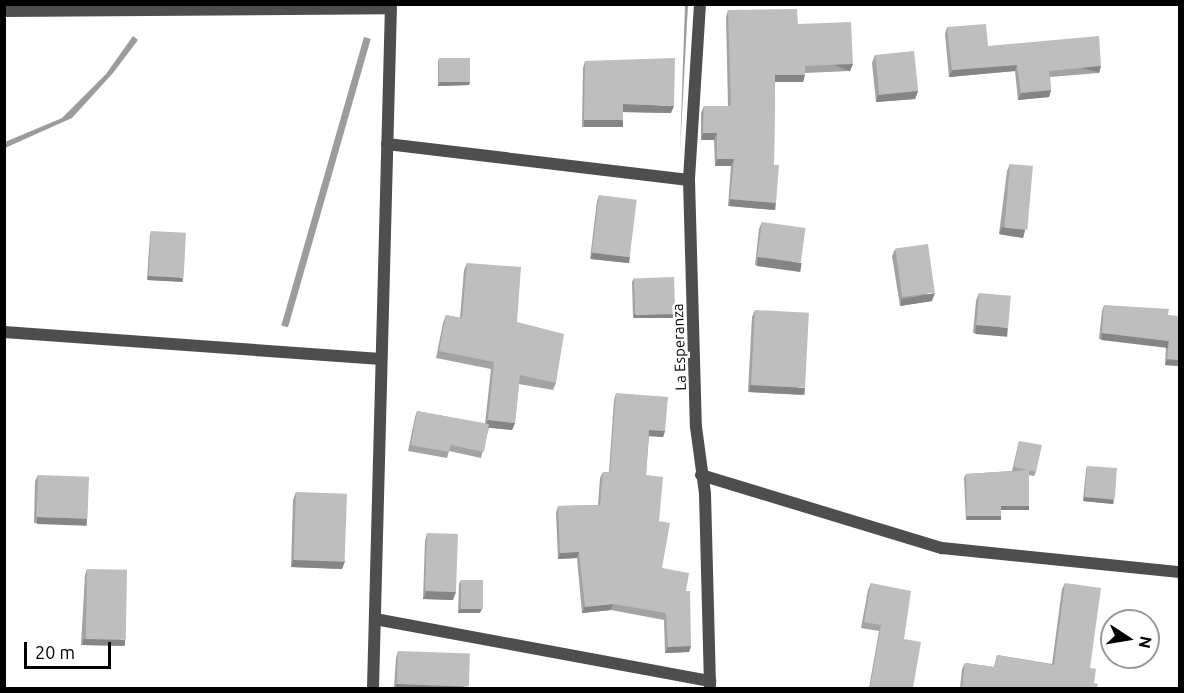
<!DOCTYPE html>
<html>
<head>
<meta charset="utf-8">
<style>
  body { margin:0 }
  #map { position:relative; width:1184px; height:693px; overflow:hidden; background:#fff; font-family:Ubuntu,sans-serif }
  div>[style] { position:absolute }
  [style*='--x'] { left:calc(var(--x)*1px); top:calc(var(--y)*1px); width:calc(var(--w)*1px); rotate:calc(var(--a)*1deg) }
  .water>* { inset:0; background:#9c9c9c; transform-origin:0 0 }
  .minor>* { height:12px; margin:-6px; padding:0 6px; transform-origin:6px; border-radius:6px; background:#4e4e4e }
  .wall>* { inset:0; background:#a3a3a3 }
  .shaded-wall>* { inset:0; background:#858585; transform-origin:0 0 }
  .building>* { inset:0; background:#bebebe; transform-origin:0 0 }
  span { translate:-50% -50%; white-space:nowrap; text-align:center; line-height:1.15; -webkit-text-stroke:5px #fff; paint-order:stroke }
  .street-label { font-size:15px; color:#000 }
  .frame { position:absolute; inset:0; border:6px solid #000; pointer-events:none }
  .north { position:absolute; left:1100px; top:609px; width:60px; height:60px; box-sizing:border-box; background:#fff; border:2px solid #999; border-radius:50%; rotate:102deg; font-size:16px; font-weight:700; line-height:24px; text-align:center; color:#000 }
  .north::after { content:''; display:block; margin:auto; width:21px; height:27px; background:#000; clip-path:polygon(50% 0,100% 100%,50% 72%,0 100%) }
  .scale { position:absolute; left:24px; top:642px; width:87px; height:27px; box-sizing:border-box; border:3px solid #000; border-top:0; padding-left:8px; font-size:18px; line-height:21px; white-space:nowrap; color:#000; -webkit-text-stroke:4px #fff; paint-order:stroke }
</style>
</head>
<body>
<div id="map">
  <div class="water">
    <i style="clip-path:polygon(685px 5px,688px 5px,680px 151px)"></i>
    <i style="clip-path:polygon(133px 36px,138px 40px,113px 73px,72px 118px,5px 148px,5px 142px,62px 118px,106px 74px)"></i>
    <i style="left:364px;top:37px;width:7px;height:300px;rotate:16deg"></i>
  </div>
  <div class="minor">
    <i style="--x:700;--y:4;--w:176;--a:93.6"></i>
    <i style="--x:689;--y:180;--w:247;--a:88.4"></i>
    <i style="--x:696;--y:427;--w:68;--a:82.3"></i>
    <i style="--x:705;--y:494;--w:194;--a:88.5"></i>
    <i style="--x:4;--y:11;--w:386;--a:-0.4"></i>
    <i style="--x:387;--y:144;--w:304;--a:6.8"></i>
    <i style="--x:4;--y:332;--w:378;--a:4.1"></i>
    <i style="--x:701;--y:475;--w:252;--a:16.9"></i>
    <i style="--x:942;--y:548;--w:239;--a:5.8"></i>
    <i style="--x:375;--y:619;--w:341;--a:10.5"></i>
    <i style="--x:373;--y:688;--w:684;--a:-88.49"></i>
  </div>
  <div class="wall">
    <i style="clip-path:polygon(728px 10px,798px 24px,853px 64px,850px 71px,805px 73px,803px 82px,775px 82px,774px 165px,776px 203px,773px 210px,728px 206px,731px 166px,715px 166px,714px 140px,701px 140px,701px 113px,704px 106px,728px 106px,726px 17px)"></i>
    <i style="clip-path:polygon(947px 27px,988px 46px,1101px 66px,1099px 73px,1050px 77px,1051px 90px,1049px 97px,1018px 100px,1015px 71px,949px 77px,945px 34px)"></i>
    <i style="clip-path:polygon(875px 55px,918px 91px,915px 99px,876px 102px,872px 63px)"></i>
    <i style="clip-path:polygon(439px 58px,469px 85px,438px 86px,438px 62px)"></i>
    <i style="clip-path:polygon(585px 61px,671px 113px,623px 112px,620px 127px,582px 127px,583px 68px)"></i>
    <i style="clip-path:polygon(1010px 164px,1025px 230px,1023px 238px,999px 234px,1007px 171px)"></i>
    <i style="clip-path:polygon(599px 195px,630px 257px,628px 263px,590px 259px,597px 201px)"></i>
    <i style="clip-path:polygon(762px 222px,799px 271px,755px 265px,759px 229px)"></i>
    <i style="clip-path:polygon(151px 231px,182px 282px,147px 280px,150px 235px)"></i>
    <i style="clip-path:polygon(895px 249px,932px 301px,900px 306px,892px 256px)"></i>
    <i style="clip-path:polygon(467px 263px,517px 322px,556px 383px,553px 390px,519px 384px,515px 423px,512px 430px,489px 428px,481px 458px,449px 451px,447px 458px,408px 451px,415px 417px,417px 411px,485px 424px,491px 369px,436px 358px,443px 323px,446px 315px,460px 318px,464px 270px)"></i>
    <i style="clip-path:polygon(634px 278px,673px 318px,633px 318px,632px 282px)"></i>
    <i style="clip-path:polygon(979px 293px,1005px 336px,973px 333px,976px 301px)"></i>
    <i style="clip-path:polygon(1104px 305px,1168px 315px,1179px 366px,1165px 365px,1166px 347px,1099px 339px,1102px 311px)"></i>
    <i style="clip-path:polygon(755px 310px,802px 395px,748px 392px,752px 317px)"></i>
    <i style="clip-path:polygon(616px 393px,665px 431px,663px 437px,649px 436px,646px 475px,659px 521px,662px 568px,686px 591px,691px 646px,689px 652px,665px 653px,664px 620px,611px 610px,582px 613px,577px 558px,558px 559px,556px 513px,558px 506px,598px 505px,600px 478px,603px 472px,609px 472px,614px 400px)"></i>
    <i style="clip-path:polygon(1019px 441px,1036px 472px,1034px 476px,1029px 475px,1027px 510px,1001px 510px,999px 520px,966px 520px,964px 478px,966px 474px,1012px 471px)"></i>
    <i style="clip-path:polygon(1087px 466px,1114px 500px,1112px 504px,1083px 501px,1086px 470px)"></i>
    <i style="clip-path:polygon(38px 475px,87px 519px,85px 525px,34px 523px,35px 481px)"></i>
    <i style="clip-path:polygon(296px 492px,345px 561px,342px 569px,291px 567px,293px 500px)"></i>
    <i style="clip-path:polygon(427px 533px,453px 600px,423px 599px,425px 541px)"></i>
    <i style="clip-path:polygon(87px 569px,123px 646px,81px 645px,85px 575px)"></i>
    <i style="clip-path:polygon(461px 580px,480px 613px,458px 613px,459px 584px)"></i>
    <i style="clip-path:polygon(871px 583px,904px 639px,913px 688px,869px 688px,879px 631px,861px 628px,868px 590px)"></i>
    <i style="clip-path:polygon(1065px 583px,1094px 683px,1097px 688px,960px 688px,962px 669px,965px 663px,994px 667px,997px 655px,1052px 664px,1062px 589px)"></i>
    <i style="clip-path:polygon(398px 651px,467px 688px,394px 688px,396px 658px)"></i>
  </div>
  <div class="shaded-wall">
    <i style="left:853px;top:64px;width:8px;height:48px;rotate:113deg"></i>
    <i style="clip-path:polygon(1017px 65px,1015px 71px,949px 77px,952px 70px)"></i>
    <i style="left:1101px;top:66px;width:7px;height:52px;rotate:106deg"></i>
    <i style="clip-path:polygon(775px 75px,805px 75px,803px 82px,772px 82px)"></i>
    <i style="clip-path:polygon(440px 82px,470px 82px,469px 85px,438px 86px)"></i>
    <i style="clip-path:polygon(1051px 90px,1049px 97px,1018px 100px,1021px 93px)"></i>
    <i style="clip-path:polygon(918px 91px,915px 99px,876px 102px,878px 95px)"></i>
    <i style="clip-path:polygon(623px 104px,674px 106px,671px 113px,621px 112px)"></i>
    <i style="left:584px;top:120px;width:39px;height:7px"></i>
    <i style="clip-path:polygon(703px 133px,717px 133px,714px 140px,701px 140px)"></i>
    <i style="clip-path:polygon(717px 159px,734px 159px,731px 166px,715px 166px)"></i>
    <i style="left:730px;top:199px;width:46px;height:7px;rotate:5deg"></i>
    <i style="clip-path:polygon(1002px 227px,1025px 230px,1023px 238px,999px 234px)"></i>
    <i style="left:592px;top:253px;width:38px;height:6px;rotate:6deg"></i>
    <i style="left:758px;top:257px;width:44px;height:9px;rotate:8deg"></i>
    <i style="left:148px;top:276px;width:35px;height:4px;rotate:3deg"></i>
    <i style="clip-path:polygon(935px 293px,932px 301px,900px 306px,902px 299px)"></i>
    <i style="left:634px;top:314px;width:41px;height:4px"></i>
    <i style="left:976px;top:325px;width:32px;height:9px;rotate:5deg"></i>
    <i style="left:1102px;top:333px;width:67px;height:7px;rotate:7deg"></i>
    <i style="clip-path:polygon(1167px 359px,1179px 360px,1179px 366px,1165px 365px)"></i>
    <i style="left:750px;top:385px;width:55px;height:7px;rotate:3deg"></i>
    <i style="clip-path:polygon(488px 420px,515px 423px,512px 430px,485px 427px)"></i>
    <i style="clip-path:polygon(649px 430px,665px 431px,663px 437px,647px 436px)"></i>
    <i style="left:1084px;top:497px;width:30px;height:4px;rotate:6deg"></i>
    <i style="left:1001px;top:506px;width:28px;height:4px"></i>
    <i style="left:967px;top:516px;width:34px;height:4px"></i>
    <i style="left:37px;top:517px;width:50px;height:7px;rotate:2deg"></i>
    <i style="clip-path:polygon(579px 552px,577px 558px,558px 559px,560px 553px)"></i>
    <i style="clip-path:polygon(293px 560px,345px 561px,342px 569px,291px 567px)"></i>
    <i style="clip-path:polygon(426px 591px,456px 592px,453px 600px,423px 599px)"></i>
    <i style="clip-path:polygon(613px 604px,611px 610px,582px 613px,585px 607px)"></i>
    <i style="clip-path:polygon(460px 609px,482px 609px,480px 613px,458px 613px)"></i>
    <i style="left:83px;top:639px;width:42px;height:6px;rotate:1deg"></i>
    <i style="clip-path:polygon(691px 646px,689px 652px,665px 653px,668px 647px)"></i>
    <i style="clip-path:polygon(397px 684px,468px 687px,467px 688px,395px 688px)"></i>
  </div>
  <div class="building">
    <i style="clip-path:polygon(797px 9px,798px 24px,851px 22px,853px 64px,805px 66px,805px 75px,775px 75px,774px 165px,779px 165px,776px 203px,730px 199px,734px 159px,717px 159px,717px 133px,703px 133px,704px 106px,731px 106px,728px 10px)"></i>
    <i style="clip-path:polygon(986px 24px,988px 46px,1099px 36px,1101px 66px,1049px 71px,1051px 90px,1021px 93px,1017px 65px,952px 70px,947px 27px)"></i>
    <i style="left:914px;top:51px;width:40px;height:39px;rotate:84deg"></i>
    <i style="left:439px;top:58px;width:31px;height:24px"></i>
    <i style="clip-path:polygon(675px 58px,674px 106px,623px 104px,623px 120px,584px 120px,585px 61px)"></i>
    <i style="left:1010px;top:164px;width:23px;height:64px;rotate:5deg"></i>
    <i style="left:599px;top:195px;width:38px;height:58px;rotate:7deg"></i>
    <i style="left:762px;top:222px;width:44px;height:35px;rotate:8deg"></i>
    <i style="left:151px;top:231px;width:35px;height:45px;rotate:3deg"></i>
    <i style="left:928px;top:244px;width:49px;height:33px;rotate:82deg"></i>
    <i style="clip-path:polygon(467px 263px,521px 267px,517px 322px,564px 334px,556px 383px,520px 375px,515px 423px,488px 420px,494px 362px,439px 351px,446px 315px,462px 318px)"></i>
    <i style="left:674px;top:277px;width:37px;height:40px;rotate:88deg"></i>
    <i style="left:979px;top:293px;width:32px;height:32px;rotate:5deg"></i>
    <i style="clip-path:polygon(1104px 305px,1169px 309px,1168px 315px,1179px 316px,1179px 360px,1167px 359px,1169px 341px,1102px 333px)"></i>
    <i style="left:755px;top:310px;width:54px;height:75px;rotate:3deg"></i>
    <i style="clip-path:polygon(616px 393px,668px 397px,665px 431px,649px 430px,646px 475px,663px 477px,659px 521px,670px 523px,662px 568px,689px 573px,686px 591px,690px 591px,691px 646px,668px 647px,666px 613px,613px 604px,585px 607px,579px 552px,560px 553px,558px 506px,600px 505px,603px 472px,610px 472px)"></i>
    <i style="clip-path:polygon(417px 411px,489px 424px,484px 452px,451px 445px,449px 452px,411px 445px)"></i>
    <i style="clip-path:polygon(1019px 441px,1042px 445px,1036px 472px,1029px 470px,1029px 506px,1001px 506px,1001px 516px,967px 516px,966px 474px,1028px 470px,1014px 467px)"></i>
    <i style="left:1087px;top:466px;width:30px;height:31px;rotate:4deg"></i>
    <i style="left:38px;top:475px;width:51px;height:42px;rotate:2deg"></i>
    <i style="left:296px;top:492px;width:51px;height:68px;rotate:2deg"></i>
    <i style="left:427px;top:533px;width:31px;height:58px;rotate:2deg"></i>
    <i style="left:87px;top:569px;width:40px;height:70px;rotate:1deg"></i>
    <i style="left:461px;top:580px;width:22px;height:29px"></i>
    <i style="clip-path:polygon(871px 583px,911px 591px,904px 639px,921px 642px,913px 688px,870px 688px,881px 625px,864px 622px)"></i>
    <i style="clip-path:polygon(1065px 583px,1101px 588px,1090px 668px,1096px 669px,1094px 683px,1098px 684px,1097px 688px,962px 688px,965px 663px,995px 667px,997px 655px,1054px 665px)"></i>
    <i style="left:398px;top:651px;width:72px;height:33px;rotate:2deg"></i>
  </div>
  <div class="street-label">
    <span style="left:679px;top:347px;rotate:-92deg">La Esperanza</span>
  </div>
  <div class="frame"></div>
  <div class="north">N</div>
  <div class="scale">20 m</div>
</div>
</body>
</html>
